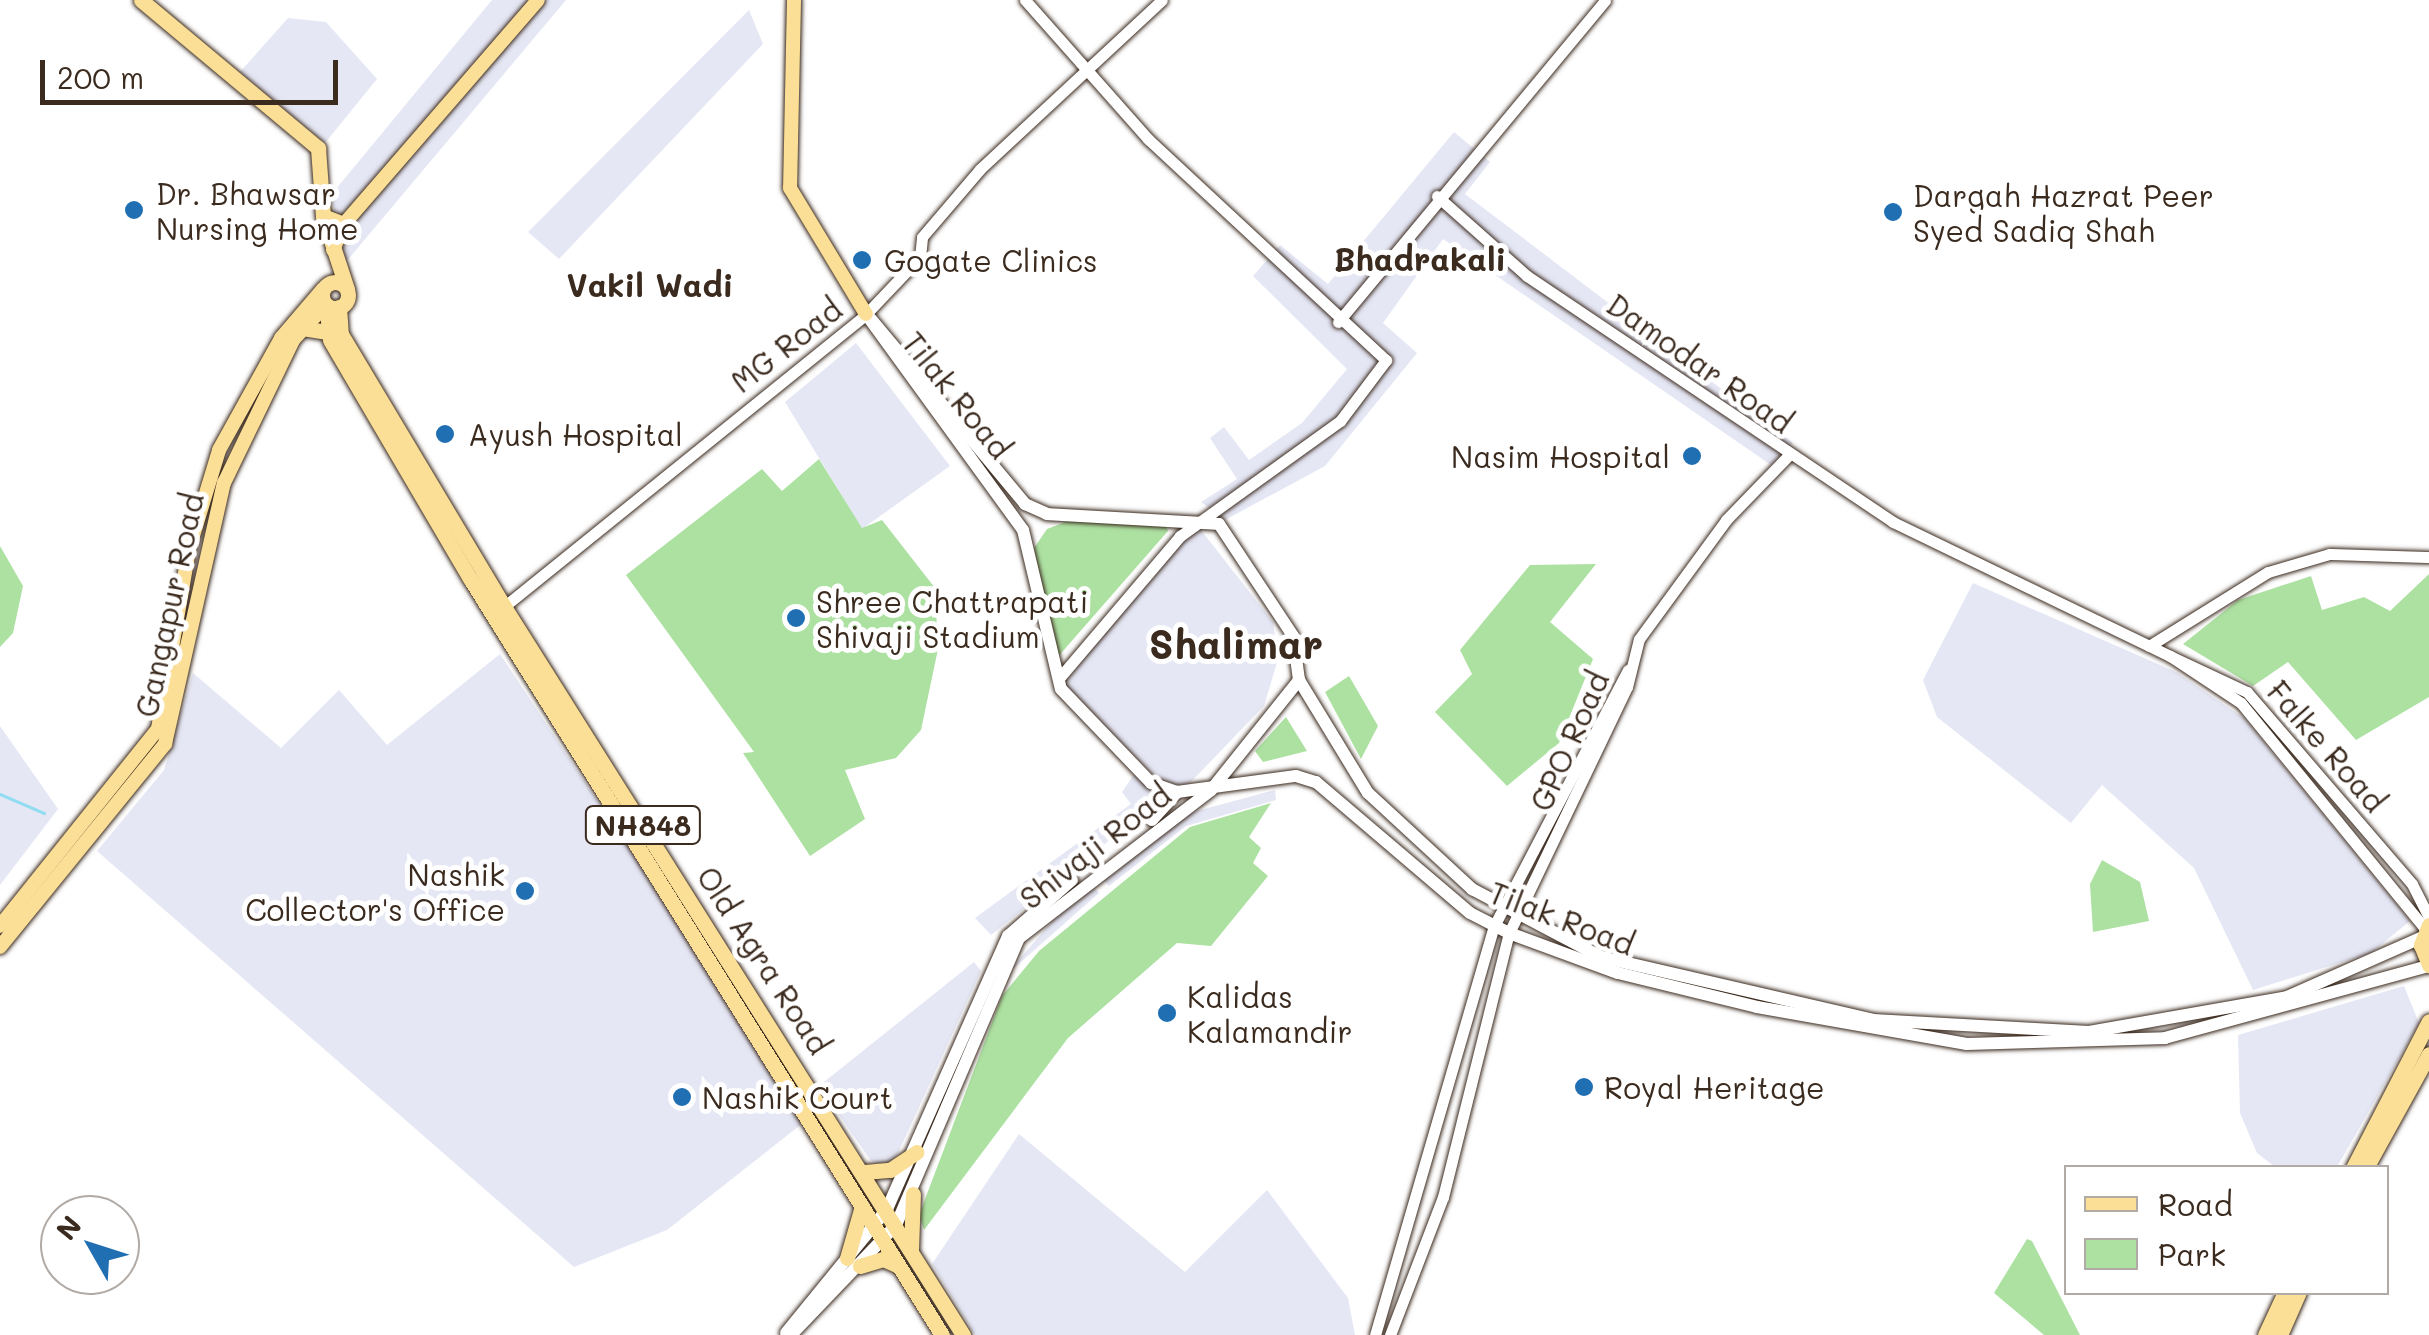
<!DOCTYPE html>
<html>
<head>
<meta charset="utf-8">
<style>
  body { margin:0 }
  #map { position:relative; width:2429px; height:1335px; overflow:hidden; background:#fff; font-family:Mali,sans-serif }
  div>[style] { position:absolute }
  [style*='--x'] { left:calc(var(--x)*1px); top:calc(var(--y)*1px); width:calc(var(--w)*1px); rotate:calc(var(--a)*1deg) }
  .built>* { inset:0; background:#e5e7f5 }
  .green>* { inset:0; background:#ade1a2 }
  .stream>* { height:2.5px; margin:-1.25px; padding:0 1.25px; transform-origin:1.25px; border-radius:1.25px; background:#90dcf0 }
  .roads { filter:drop-shadow(0 0 2px #3b2a1e) drop-shadow(0 0 2px #3b2a1e) }
  .tertiary>* { height:11px; margin:-5.5px; padding:0 5.5px; transform-origin:5.5px; border-radius:5.5px; background:#fff }
  .secondary>* { height:12px; margin:-6px; padding:0 6px; transform-origin:6px; border-radius:6px; background:#fff }
  .primary>* { height:14px; margin:-7px; padding:0 7px; transform-origin:7px; border-radius:7px; background:#fbdf96 }
  .trunk>* { height:15px; margin:-7.5px; padding:0 7.5px; transform-origin:7.5px; border-radius:7.5px; background:#fbdf96 }
  .trunk>.ring { margin:-7.5px; padding:0; box-sizing:content-box; background:none; border:15px solid #fbdf96; border-radius:50% }
  .dots>* { width:28px; height:28px; translate:-50% -50%; box-sizing:border-box; border:5px solid #fff; border-radius:50% }
  span { translate:-50% -50%; white-space:nowrap; text-align:center; line-height:1.15; -webkit-text-stroke:10px #fff; paint-order:stroke }
  .shield-label span { padding:2px 8px; background:#fff; border:2px solid; border-radius:8px; -webkit-text-stroke-width:0 }
  .shield-label { font-size:28px; color:#3b2a1e; font-weight:700 }
  .poi-label { font-size:30px; color:#3b2a1e }
  .left { translate:0 -50%; text-align:left }
  .right { translate:-100% -50%; text-align:right }
  .street-label { font-size:30px; color:#3b2a1e }
  .neighbourhood-label { font-size:32px; color:#3b2a1e; font-weight:700 }
  .district-label { font-size:40px; color:#3b2a1e; font-weight:700 }
  .legend { position:absolute; left:2064px; top:1165px; width:325px; height:130px; box-sizing:border-box; background:#fff; border:2px solid #b1aaa5; margin:0; padding:12px 18px; list-style:none; font-size:30px; color:#3b2a1e }
  .legend li { display:flex; align-items:center; gap:20px; height:50px }
  .legend b { width:50px; border:2px solid #b1aaa5 }
  .north { position:absolute; left:40px; top:1195px; width:100px; height:100px; box-sizing:border-box; background:#fff; border:2px solid #b1aaa5; border-radius:50%; rotate:309deg; font-size:28px; font-weight:700; line-height:40px; text-align:center; color:#3b2a1e }
  .north::after { content:''; display:block; margin:auto; width:35px; height:45px; background:#1f6fb2; clip-path:polygon(50% 0,100% 100%,50% 72%,0 100%) }
  .scale { position:absolute; left:40px; top:60px; width:298px; height:45px; box-sizing:border-box; border:5px solid #3b2a1e; border-top:0; padding-left:12px; font-size:30px; line-height:35px; white-space:nowrap; color:#3b2a1e; -webkit-text-stroke:8px #fff; paint-order:stroke }
</style>
</head>
<body>
<div id="map">
  <div class="built">
    <i style="clip-path:polygon(492px 0,566px 0,345px 263px,331px 195px)"></i>
    <i style="clip-path:polygon(749px 10px,763px 44px,559px 259px,528px 232px)"></i>
    <i style="clip-path:polygon(288px 18px,326px 22px,377px 79px,325px 143px,240px 72px)"></i>
    <i style="clip-path:polygon(1454px 132px,1490px 162px,1465px 194px,1793px 443px,1771px 465px,1443px 239px,1383px 323px,1417px 353px,1325px 466px,1225px 520px,1201px 502px,1237px 479px,1210px 438px,1224px 427px,1249px 460px,1302px 423px,1347px 369px,1253px 276px,1280px 245px,1328px 284px)"></i>
    <i style="clip-path:polygon(856px 343px,950px 466px,862px 529px,785px 402px)"></i>
    <i style="clip-path:polygon(1197px 525px,1273px 622px,1278px 659px,1264px 706px,1188px 785px,1162px 784px,1062px 681px)"></i>
    <i style="clip-path:polygon(1973px 583px,2176px 672px,2244px 718px,2410px 921px,2371px 953px,2253px 990px,2194px 868px,2102px 785px,2071px 823px,1937px 717px,1923px 680px)"></i>
    <i style="clip-path:polygon(500px 654px,808px 1119px,667px 1230px,574px 1267px,97px 851px,164px 770px,193px 673px,281px 748px,339px 690px,387px 745px)"></i>
    <i style="clip-path:polygon(0 726px,58px 809px,0 885px)"></i>
    <i style="clip-path:polygon(1135px 773px,1159px 801px,991px 935px,975px 918px,1131px 804px,1122px 792px)"></i>
    <i style="clip-path:polygon(1275px 790px,1276px 800px,1186px 826px,1109px 886px,1100px 876px,1178px 816px)"></i>
    <i style="clip-path:polygon(1093px 886px,1099px 893px,1006px 975px,1054px 919px)"></i>
    <i style="clip-path:polygon(974px 962px,981px 971px,898px 1153px,887px 1165px,871px 1161px,819px 1086px)"></i>
    <i style="clip-path:polygon(2404px 986px,2419px 1023px,2337px 1167px,2275px 1167px,2257px 1153px,2240px 1113px,2238px 1035px)"></i>
    <i style="clip-path:polygon(1019px 1134px,1185px 1272px,1267px 1190px,1348px 1298px,1355px 1335px,975px 1335px,932px 1264px)"></i>
  </div>
  <div class="green">
    <i style="clip-path:polygon(819px 459px,862px 528px,882px 520px,935px 588px,938px 649px,921px 730px,896px 758px,845px 770px,865px 819px,810px 856px,743px 753px,754px 752px,626px 575px,762px 469px,782px 491px)"></i>
    <i style="clip-path:polygon(1076px 518px,1165px 523px,1168px 531px,1056px 659px,1034px 548px,1047px 529px)"></i>
    <i style="clip-path:polygon(0 546px,23px 586px,13px 633px,0 647px)"></i>
    <i style="clip-path:polygon(1596px 564px,1550px 622px,1593px 659px,1559px 743px,1507px 786px,1435px 712px,1472px 674px,1460px 650px,1530px 565px)"></i>
    <i style="clip-path:polygon(2429px 574px,2429px 697px,2356px 740px,2288px 662px,2253px 686px,2183px 644px,2238px 600px,2311px 576px,2322px 610px,2364px 597px,2390px 611px)"></i>
    <i style="clip-path:polygon(1349px 676px,1378px 726px,1361px 759px,1325px 692px)"></i>
    <i style="clip-path:polygon(1286px 717px,1307px 751px,1263px 762px,1255px 751px)"></i>
    <i style="clip-path:polygon(1271px 803px,1249px 837px,1261px 848px,1253px 863px,1268px 876px,1211px 946px,1177px 943px,1068px 1038px,924px 1230px,919px 1215px,1002px 996px,1039px 951px,1190px 827px)"></i>
    <i style="clip-path:polygon(2102px 860px,2140px 882px,2149px 921px,2093px 932px,2090px 884px)"></i>
    <i style="clip-path:polygon(2027px 1239px,2032px 1241px,2080px 1335px,2044px 1335px,1994px 1293px)"></i>
  </div>
  <div class="stream">
    <i style="--x:0;--y:794;--w:48;--a:23.4"></i>
  </div>
  <div class="roads">
    <div class="tertiary">
      <i style="--x:1025;--y:0;--w:186;--a:48.5"></i>
      <i style="--x:1148;--y:139;--w:325;--a:42.9"></i>
      <i style="--x:1386;--y:360;--w:76;--a:127"></i>
      <i style="--x:1340;--y:421;--w:197;--a:144.3"></i>
      <i style="--x:1180;--y:536;--w:187;--a:130.4"></i>
      <i style="--x:1437;--y:196;--w:120;--a:41.6"></i>
      <i style="--x:1527;--y:276;--w:441;--a:33.9"></i>
      <i style="--x:1893;--y:522;--w:308;--a:25.8"></i>
      <i style="--x:2170;--y:656;--w:85;--a:33.5"></i>
      <i style="--x:2241;--y:703;--w:291;--a:50.8"></i>
      <i style="--x:1338;--y:322;--w:418;--a:-50.3"></i>
      <i style="--x:501;--y:609;--w:469;--a:-38.9"></i>
      <i style="--x:866;--y:314;--w:79;--a:-46.5"></i>
      <i style="--x:920;--y:257;--w:20;--a:-84"></i>
      <i style="--x:922;--y:237;--w:89;--a:-49.5"></i>
      <i style="--x:980;--y:169;--w:248;--a:-42.9"></i>
      <i style="--x:2149;--y:646;--w:140;--a:-31.9"></i>
      <i style="--x:2268;--y:572;--w:64;--a:-16.4"></i>
      <i style="--x:2329;--y:554;--w:100;--a:1.7"></i>
      <i style="--x:2170;--y:656;--w:85;--a:25.1"></i>
      <i style="--x:2247;--y:692;--w:253;--a:49.3"></i>
      <i style="--x:2412;--y:884;--w:37;--a:63"></i>
      <i style="--x:1375;--y:1335;--w:426;--a:-73.8"></i>
      <i style="--x:1494;--y:926;--w:289;--a:-62.4"></i>
      <i style="--x:1390;--y:1335;--w:148;--a:-69"></i>
      <i style="--x:1443;--y:1197;--w:272;--a:-76"></i>
      <i style="--x:1509;--y:933;--w:273;--a:-64.4"></i>
      <i style="--x:1627;--y:687;--w:49;--a:-76"></i>
      <i style="--x:1639;--y:639;--w:147;--a:-53.8"></i>
      <i style="--x:1726;--y:520;--w:91;--a:-45.9"></i>
    </div>
    <div class="secondary">
      <i style="--x:866;--y:314;--w:267;--a:54"></i>
      <i style="--x:1023;--y:530;--w:163;--a:76.6"></i>
      <i style="--x:1061;--y:689;--w:130;--a:46.2"></i>
      <i style="--x:1151;--y:783;--w:28;--a:19"></i>
      <i style="--x:1177;--y:792;--w:120;--a:-7.7"></i>
      <i style="--x:1296;--y:776;--w:21;--a:17"></i>
      <i style="--x:1316;--y:782;--w:202;--a:40.4"></i>
      <i style="--x:1470;--y:913;--w:44;--a:27.1"></i>
      <i style="--x:1509;--y:933;--w:116;--a:20.2"></i>
      <i style="--x:1618;--y:973;--w:143;--a:13.7"></i>
      <i style="--x:1757;--y:1007;--w:213;--a:10"></i>
      <i style="--x:1967;--y:1044;--w:198;--a:-1.7"></i>
      <i style="--x:2165;--y:1038;--w:274;--a:-15.3"></i>
      <i style="--x:871;--y:319;--w:241;--a:50.2"></i>
      <i style="--x:1025;--y:504;--w:24;--a:24"></i>
      <i style="--x:1047;--y:514;--w:172;--a:3.3"></i>
      <i style="--x:1219;--y:524;--w:134;--a:56.5"></i>
      <i style="--x:1293;--y:636;--w:44;--a:82.2"></i>
      <i style="--x:1299;--y:680;--w:132;--a:58.6"></i>
      <i style="--x:1368;--y:793;--w:142;--a:42.7"></i>
      <i style="--x:1472;--y:889;--w:146;--a:27.8"></i>
      <i style="--x:1601;--y:957;--w:279;--a:13"></i>
      <i style="--x:1873;--y:1020;--w:216;--a:3.2"></i>
      <i style="--x:2089;--y:1032;--w:201;--a:-10"></i>
      <i style="--x:2287;--y:997;--w:146;--a:-23.8"></i>
      <i style="--x:1152;--y:820;--w:38;--a:-48"></i>
      <i style="--x:786;--y:1333;--w:160;--a:-50.8"></i>
      <i style="--x:887;--y:1209;--w:299;--a:-66.1"></i>
      <i style="--x:1008;--y:936;--w:85;--a:-41.2"></i>
      <i style="--x:791;--y:1335;--w:152;--a:-46.3"></i>
      <i style="--x:896;--y:1225;--w:312;--a:-66.8"></i>
      <i style="--x:1019;--y:938;--w:242;--a:-37.6"></i>
      <i style="--x:1211;--y:790;--w:141;--a:-51.3"></i>
    </div>
    <div class="primary">
      <i style="--x:794;--y:0;--w:188;--a:91.2"></i>
      <i style="--x:790;--y:188;--w:147;--a:58.9"></i>
      <i style="--x:333;--y:250;--w:28;--a:-67"></i>
      <i style="--x:344;--y:224;--w:296;--a:-49.1"></i>
      <i style="--x:0;--y:926;--w:253;--a:-51.3"></i>
      <i style="--x:158;--y:729;--w:183;--a:-80.2"></i>
      <i style="--x:189;--y:549;--w:103;--a:-73.1"></i>
      <i style="--x:219;--y:450;--w:128;--a:-61"></i>
      <i style="--x:281;--y:338;--w:65;--a:-49.4"></i>
      <i style="--x:0;--y:947;--w:262;--a:-50.9"></i>
      <i style="--x:165;--y:744;--w:268;--a:-77.3"></i>
      <i style="--x:224;--y:483;--w:159;--a:-64.2"></i>
      <i style="--x:293;--y:340;--w:48;--a:-46.7"></i>
    </div>
    <div class="trunk">
      <i style="--x:141;--y:0;--w:231;--a:39.9"></i>
      <i style="--x:318;--y:148;--w:68;--a:85.8"></i>
      <i style="--x:323;--y:216;--w:77;--a:71.8"></i>
      <i style="--x:323;--y:216;--w:22;--a:21"></i>
      <i class="ring" style="left:322px;top:282px;width:11px;height:11px"></i>
      <i style="--x:326;--y:305;--w:35;--a:83"></i>
      <i style="--x:330;--y:340;--w:278;--a:59.6"></i>
      <i style="--x:471;--y:580;--w:890;--a:58.04"></i>
      <i style="--x:339;--y:307;--w:27;--a:86"></i>
      <i style="--x:341;--y:334;--w:316;--a:59.1"></i>
      <i style="--x:503;--y:605;--w:863;--a:57.78"></i>
      <i style="--x:302;--y:328;--w:26;--a:9"></i>
      <i style="--x:2429;--y:925;--w:22;--a:112"></i>
      <i style="--x:2421;--y:945;--w:22;--a:68"></i>
      <i style="--x:2353;--y:1168;--w:165;--a:-62.7"></i>
      <i style="--x:2366;--y:1168;--w:130;--a:-61.1"></i>
      <i style="--x:865;--y:1172;--w:25;--a:-5"></i>
      <i style="--x:890;--y:1170;--w:32;--a:-34"></i>
      <i style="--x:911;--y:1250;--w:56;--a:-88"></i>
      <i style="--x:847;--y:1258;--w:54;--a:-73.9"></i>
      <i style="--x:860;--y:1266;--w:24;--a:-17"></i>
      <i style="--x:883;--y:1259;--w:17;--a:24"></i>
      <i style="--x:2265;--y:1335;--w:47;--a:-65.1"></i>
      <i style="--x:2280;--y:1335;--w:47;--a:-66.2"></i>
    </div>
  </div>
  <div class="dots">
    <i style="left:134px;top:210px;background:#1f6fb2"></i>
    <i style="left:1893px;top:212px;background:#1f6fb2"></i>
    <i style="left:862px;top:260px;background:#1f6fb2"></i>
    <i style="left:445px;top:434px;background:#1f6fb2"></i>
    <i style="left:1692px;top:456px;background:#1f6fb2"></i>
    <i style="left:796px;top:618px;background:#1f6fb2"></i>
    <i style="left:525px;top:891px;background:#1f6fb2"></i>
    <i style="left:1167px;top:1013px;background:#1f6fb2"></i>
    <i style="left:1584px;top:1087px;background:#1f6fb2"></i>
    <i style="left:682px;top:1097px;background:#1f6fb2"></i>
  </div>
  <div class="shield-label">
    <span style="left:643px;top:825px">NH848</span>
  </div>
  <div class="poi-label">
    <span class="left" style="left:156px;top:210px">Dr. Bhawsar<br>Nursing Home</span>
    <span class="left" style="left:1913px;top:212px">Dargah Hazrat Peer<br>Syed Sadiq Shah</span>
    <span class="left" style="left:884px;top:260px">Gogate Clinics</span>
    <span class="left" style="left:468px;top:434px">Ayush Hospital</span>
    <span class="right" style="left:1670px;top:456px">Nasim Hospital</span>
    <span class="left" style="left:816px;top:618px">Shree Chattrapati<br>Shivaji Stadium</span>
    <span class="right" style="left:505px;top:891px">Nashik<br>Collector's Office</span>
    <span class="left" style="left:1187px;top:1013px">Kalidas<br>Kalamandir</span>
    <span class="left" style="left:1604px;top:1087px">Royal Heritage</span>
    <span class="left" style="left:702px;top:1097px">Nashik Court</span>
  </div>
  <div class="street-label">
    <span style="left:786px;top:345px;rotate:-38deg">MG Road</span>
    <span style="left:1700px;top:363px;rotate:35deg">Damodar Road</span>
    <span style="left:957px;top:395px;rotate:51deg">Tilak Road</span>
    <span style="left:169px;top:605px;rotate:-78deg">Gangapur Road</span>
    <span style="left:1569px;top:741px;rotate:-66deg">GPO Road</span>
    <span style="left:2327px;top:746px;rotate:49deg">Falke Road</span>
    <span style="left:1095px;top:846px;rotate:-38deg">Shivaji Road</span>
    <span style="left:1562px;top:918px;rotate:21deg">Tilak Road</span>
    <span style="left:764px;top:960px;rotate:57deg">Old Agra Road</span>
  </div>
  <div class="neighbourhood-label">
    <span style="left:1420px;top:258px">Bhadrakali</span>
    <span style="left:650px;top:284px">Vakil Wadi</span>
  </div>
  <div class="district-label">
    <span style="left:1236px;top:643px">Shalimar</span>
  </div>
  <ul class="legend">
  <li><b style="height:12px;background:#fbdf96"></b>Road</li>
  <li><b style="height:28px;background:#ade1a2"></b>Park</li>
  </ul>
  <div class="north">N</div>
  <div class="scale">200 m</div>
</div>
</body>
</html>
